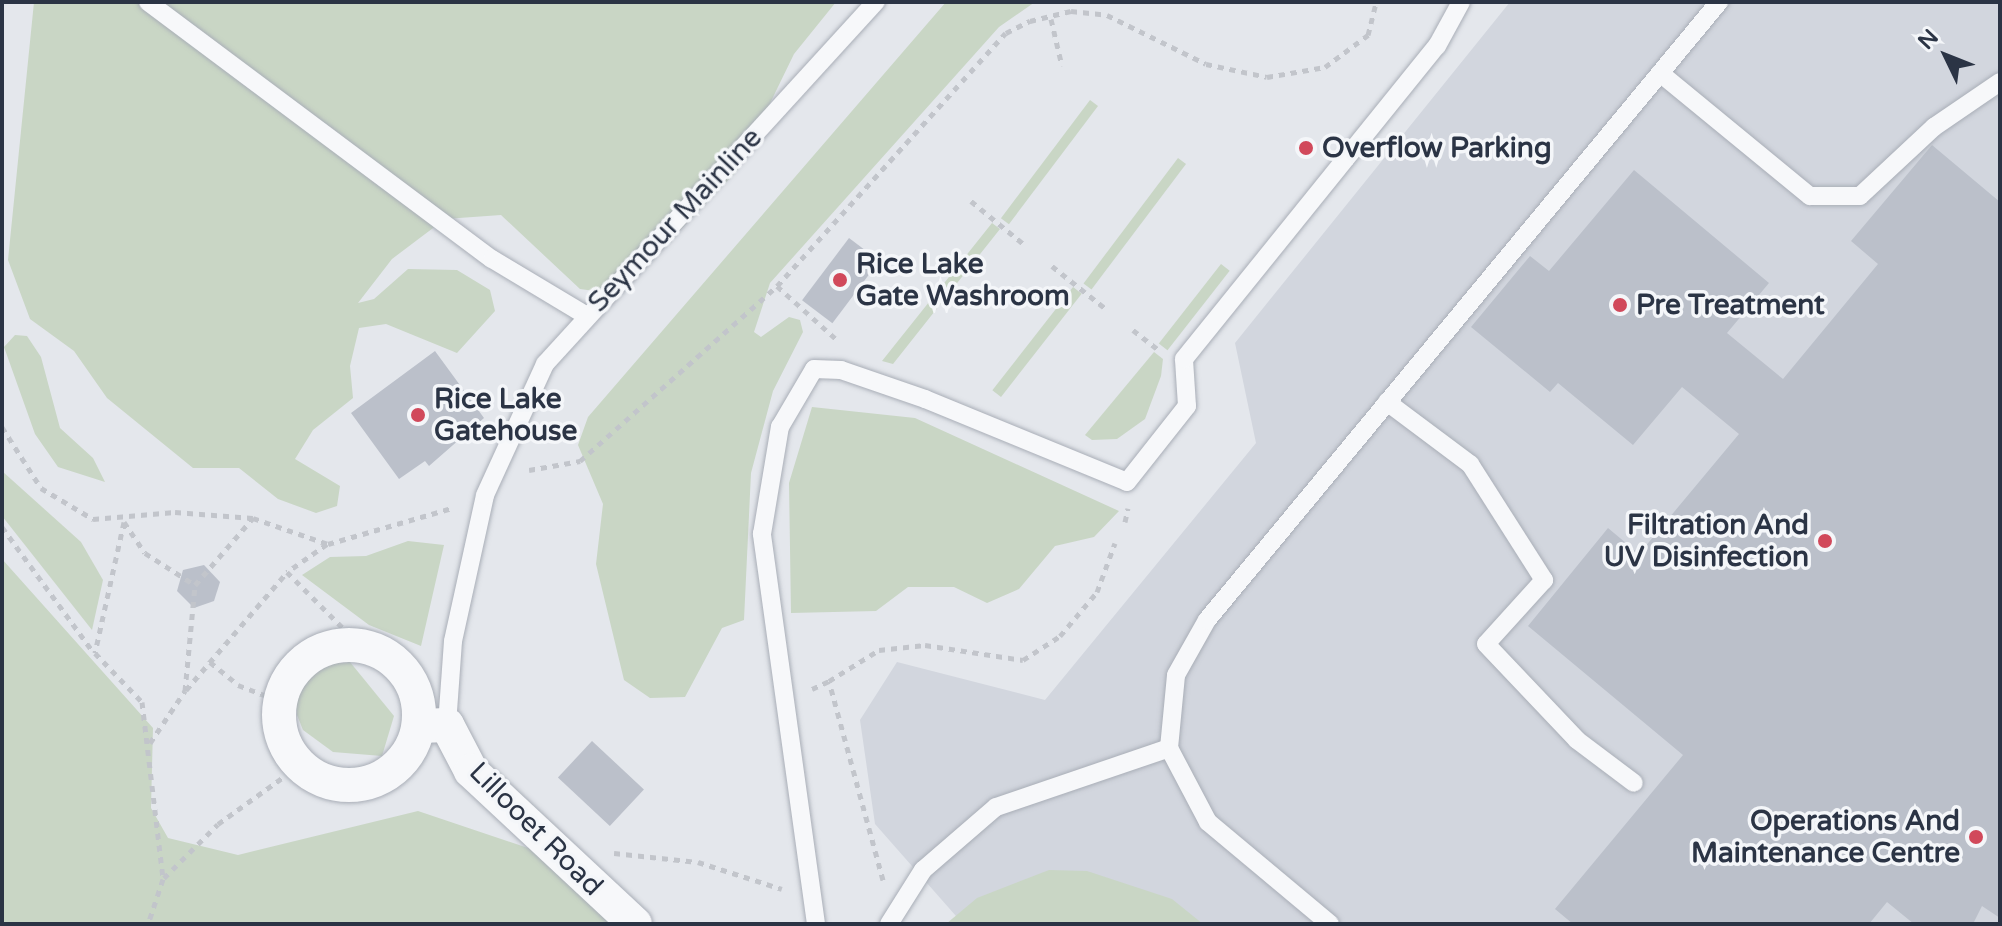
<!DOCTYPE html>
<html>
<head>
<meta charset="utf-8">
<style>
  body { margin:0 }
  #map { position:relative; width:2002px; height:926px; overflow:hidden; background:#e4e7ec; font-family:"Varela Round",sans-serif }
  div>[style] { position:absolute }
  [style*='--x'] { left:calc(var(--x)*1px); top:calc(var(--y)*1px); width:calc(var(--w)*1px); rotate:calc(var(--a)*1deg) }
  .built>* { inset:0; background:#d2d6de }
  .green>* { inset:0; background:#c9d6c5; transform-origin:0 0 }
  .building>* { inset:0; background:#bbc0ca; transform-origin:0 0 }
  .path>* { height:5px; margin-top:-2.5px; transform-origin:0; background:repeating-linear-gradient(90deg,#c2c5cb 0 6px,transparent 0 12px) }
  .roads { filter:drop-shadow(0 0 2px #a9aeb7) drop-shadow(0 0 2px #a9aeb7) }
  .lane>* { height:18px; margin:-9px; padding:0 9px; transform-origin:9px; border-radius:9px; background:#f7f8fa }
  .street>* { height:34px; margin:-17px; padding:0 17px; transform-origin:17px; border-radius:17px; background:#f7f8fa }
  .street>.ring { margin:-17px; padding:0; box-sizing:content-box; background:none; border:34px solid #f7f8fa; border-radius:50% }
  .dots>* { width:22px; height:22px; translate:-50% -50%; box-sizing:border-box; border:4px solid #f4f6f9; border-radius:50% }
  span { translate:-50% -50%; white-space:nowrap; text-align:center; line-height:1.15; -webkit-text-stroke:7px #f4f6f9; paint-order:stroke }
  .poi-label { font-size:28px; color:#2b3445; font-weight:700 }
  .left { translate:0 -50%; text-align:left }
  .right { translate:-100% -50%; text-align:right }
  .street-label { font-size:28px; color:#2b3445 }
  .frame { position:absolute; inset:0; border:4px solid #2b3445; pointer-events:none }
  .north { position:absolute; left:1906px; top:16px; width:80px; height:80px; -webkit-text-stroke:6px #f4f6f9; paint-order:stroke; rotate:313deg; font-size:22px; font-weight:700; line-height:32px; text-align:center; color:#2b3445 }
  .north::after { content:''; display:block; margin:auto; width:28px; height:36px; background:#2b3445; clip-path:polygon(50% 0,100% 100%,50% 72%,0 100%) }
</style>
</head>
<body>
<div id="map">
  <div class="built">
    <i style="clip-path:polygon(1510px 2px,2000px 2px,2000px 924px,963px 924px,875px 824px,860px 720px,897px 662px,1045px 700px,1256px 443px,1235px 343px)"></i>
  </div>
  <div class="green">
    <i style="clip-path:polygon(34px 2px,836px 2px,794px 54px,737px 171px,633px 279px,609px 293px,580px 289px,501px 215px,445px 219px,392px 259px,358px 303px,374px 299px,408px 269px,457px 270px,490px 290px,495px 311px,457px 353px,386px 324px,359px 328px,350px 366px,353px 398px,313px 430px,295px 459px,340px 486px,337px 506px,316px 513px,278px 499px,239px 468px,193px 468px,107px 398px,74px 351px,30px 319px,8px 260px)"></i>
    <i style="clip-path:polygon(946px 2px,1035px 2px,999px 27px,770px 283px,754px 332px,761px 337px,789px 317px,800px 320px,803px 332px,773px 391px,751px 473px,744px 620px,722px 628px,685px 697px,650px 698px,624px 680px,596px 564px,603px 504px,578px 445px,588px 417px)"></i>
    <i style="left:1090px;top:100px;width:10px;height:148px;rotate:37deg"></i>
    <i style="left:1178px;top:158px;width:10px;height:157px;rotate:37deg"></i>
    <i style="clip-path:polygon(992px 223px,1000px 229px,946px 297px,893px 364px,882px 361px)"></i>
    <i style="left:1221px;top:264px;width:11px;height:101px;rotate:38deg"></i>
    <i style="left:1073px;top:287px;width:11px;height:131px;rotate:38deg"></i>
    <i style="clip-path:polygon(15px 335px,27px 336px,41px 357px,60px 428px,93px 458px,105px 482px,58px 467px,35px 434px,4px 347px)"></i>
    <i style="clip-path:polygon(1154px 352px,1163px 359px,1161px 376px,1145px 419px,1117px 439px,1092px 440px,1085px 435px)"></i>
    <i style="clip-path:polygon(812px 407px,915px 418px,1119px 511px,1094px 537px,1055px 546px,1019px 589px,987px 603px,954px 587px,908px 587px,876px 611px,791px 613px,789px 483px)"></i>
    <i style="clip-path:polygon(2px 471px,81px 542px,103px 580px,92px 630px,2px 516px)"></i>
    <i style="clip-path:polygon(408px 541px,444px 545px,421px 646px,369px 625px,302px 575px,330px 557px,366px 556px)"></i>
    <i style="clip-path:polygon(2px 559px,153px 728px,151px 808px,168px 838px,238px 855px,418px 811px,531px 849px,618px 924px,2px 924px)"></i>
    <i style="clip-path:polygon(350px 662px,394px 716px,382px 756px,333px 752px,303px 730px,297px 715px,294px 695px,304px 678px,321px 664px)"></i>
    <i style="clip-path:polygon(1049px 870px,1087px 871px,1172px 899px,1203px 924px,946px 924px,977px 898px)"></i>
  </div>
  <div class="building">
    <i style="clip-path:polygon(1932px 145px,2000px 202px,2000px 918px,1982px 906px,1973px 924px,1914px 924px,1887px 902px,1869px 924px,1573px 924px,1555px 909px,1683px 755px,1528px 626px,1608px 528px,1639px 554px,1739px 434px,1682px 387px,1633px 445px,1558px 383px,1550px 392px,1471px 327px,1530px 256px,1549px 271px,1634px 170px,1769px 283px,1727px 333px,1783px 379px,1878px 264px,1851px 241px)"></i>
    <i style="left:849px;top:238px;width:38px;height:78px;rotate:37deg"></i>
    <i style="clip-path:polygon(435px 351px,484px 418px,429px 466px,425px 461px,399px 479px,351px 413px)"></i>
    <i style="clip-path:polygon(204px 565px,220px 582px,214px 601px,194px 608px,177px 591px,183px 570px)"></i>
    <i style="left:592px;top:741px;width:71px;height:50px;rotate:43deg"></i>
  </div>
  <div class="path">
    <i style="--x:1051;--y:19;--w:48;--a:76.8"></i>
    <i style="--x:971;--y:201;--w:71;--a:39.3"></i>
    <i style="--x:1052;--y:266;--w:69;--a:38.5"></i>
    <i style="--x:777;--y:286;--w:341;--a:-47.9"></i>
    <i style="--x:1006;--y:33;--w:27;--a:-27"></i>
    <i style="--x:1030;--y:21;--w:42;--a:-13.7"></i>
    <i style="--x:1071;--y:11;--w:36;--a:6"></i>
    <i style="--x:1107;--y:15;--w:110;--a:26.3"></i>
    <i style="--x:1206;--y:64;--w:62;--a:12"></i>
    <i style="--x:1267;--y:77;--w:59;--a:-9.8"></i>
    <i style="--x:1325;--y:67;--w:54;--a:-36.7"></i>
    <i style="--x:1368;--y:35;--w:34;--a:-76"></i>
    <i style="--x:1133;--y:330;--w:31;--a:38"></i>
    <i style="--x:2;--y:427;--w:72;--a:57.4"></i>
    <i style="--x:41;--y:488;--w:61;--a:30.8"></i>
    <i style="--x:93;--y:519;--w:82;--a:-4.9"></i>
    <i style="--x:175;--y:512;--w:78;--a:4.4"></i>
    <i style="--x:253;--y:518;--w:79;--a:19.1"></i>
    <i style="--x:328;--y:544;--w:129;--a:-16.2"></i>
    <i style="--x:529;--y:470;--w:52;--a:-10"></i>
    <i style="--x:580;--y:461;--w:264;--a:-41.6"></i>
    <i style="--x:777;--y:286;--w:79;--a:41.9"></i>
    <i style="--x:124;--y:522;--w:134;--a:102.5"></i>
    <i style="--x:95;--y:653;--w:68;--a:46.2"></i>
    <i style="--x:142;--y:702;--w:178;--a:83.2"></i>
    <i style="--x:163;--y:879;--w:47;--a:108.4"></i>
    <i style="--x:124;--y:522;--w:37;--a:56"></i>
    <i style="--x:145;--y:553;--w:59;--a:32.6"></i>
    <i style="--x:1125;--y:522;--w:14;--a:-78"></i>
    <i style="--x:2;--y:527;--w:156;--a:53.9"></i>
    <i style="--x:327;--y:544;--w:49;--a:145"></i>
    <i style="--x:287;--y:572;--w:106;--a:45"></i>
    <i style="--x:210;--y:662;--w:36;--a:39"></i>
    <i style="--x:238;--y:685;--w:42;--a:21"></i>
    <i style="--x:812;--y:689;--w:19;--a:-25"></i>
    <i style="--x:186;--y:690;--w:155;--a:-49.4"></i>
    <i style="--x:150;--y:743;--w:63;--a:-56.1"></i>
    <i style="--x:185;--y:691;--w:106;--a:-84.6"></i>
    <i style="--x:195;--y:585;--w:89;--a:-49.1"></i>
    <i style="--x:614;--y:853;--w:84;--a:6.1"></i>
    <i style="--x:698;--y:862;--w:88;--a:17.8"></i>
    <i style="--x:164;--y:878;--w:76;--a:-45"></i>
    <i style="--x:218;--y:824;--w:105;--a:-35.7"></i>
    <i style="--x:883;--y:880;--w:206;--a:-105.2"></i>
    <i style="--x:829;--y:681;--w:59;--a:-31.8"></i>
    <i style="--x:879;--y:650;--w:46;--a:-6.2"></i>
    <i style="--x:925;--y:645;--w:99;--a:8.7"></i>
    <i style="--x:1023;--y:660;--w:44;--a:-33"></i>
    <i style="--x:1060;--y:636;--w:57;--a:-49.9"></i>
    <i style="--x:1097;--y:592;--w:52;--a:-69.8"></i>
  </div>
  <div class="roads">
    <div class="lane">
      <i style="--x:148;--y:2;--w:429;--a:36.8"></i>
      <i style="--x:492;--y:259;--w:111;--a:31"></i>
      <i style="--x:1660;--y:73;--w:194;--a:39.4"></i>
      <i style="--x:1810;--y:196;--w:50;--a:0"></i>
      <i style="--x:1860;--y:196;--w:101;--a:-43"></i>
      <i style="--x:1934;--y:127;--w:80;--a:-34.3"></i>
      <i style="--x:1387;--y:402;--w:104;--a:36.8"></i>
      <i style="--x:1470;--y:464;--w:138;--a:57.5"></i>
      <i style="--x:1544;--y:580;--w:86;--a:132.2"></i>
      <i style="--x:1486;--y:644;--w:132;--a:46.5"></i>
      <i style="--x:1577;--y:740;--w:71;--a:37"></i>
      <i style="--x:447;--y:725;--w:84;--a:-85.9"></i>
      <i style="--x:453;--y:641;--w:149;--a:-77.6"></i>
      <i style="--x:485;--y:495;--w:144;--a:-65.4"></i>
      <i style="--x:545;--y:364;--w:491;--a:-47.6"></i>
      <i style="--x:816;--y:924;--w:394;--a:-97.9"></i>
      <i style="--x:762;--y:534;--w:109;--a:-80.5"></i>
      <i style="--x:780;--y:427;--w:67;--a:-59.6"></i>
      <i style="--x:814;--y:369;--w:27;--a:2"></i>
      <i style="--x:841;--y:370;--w:89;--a:19"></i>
      <i style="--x:925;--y:399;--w:218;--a:22.3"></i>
      <i style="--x:1127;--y:482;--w:97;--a:-51.7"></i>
      <i style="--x:1187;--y:406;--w:47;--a:-93.7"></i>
      <i style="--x:1184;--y:359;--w:402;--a:-51.1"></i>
      <i style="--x:1437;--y:46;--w:50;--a:-61.4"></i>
      <i style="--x:889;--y:924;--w:64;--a:-57.8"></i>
      <i style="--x:923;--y:870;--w:96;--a:-40.8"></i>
      <i style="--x:996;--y:807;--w:183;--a:-18.8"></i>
      <i style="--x:1330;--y:924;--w:159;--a:-140.1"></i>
      <i style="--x:1208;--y:822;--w:84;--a:-117.8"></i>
      <i style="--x:1169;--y:748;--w:73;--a:-84.5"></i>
      <i style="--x:1176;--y:675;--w:63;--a:-60.6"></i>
      <i style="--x:1207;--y:620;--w:803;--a:-50.36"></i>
    </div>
    <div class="street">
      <i class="ring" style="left:279px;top:645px;width:106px;height:106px"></i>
      <i style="--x:420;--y:726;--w:27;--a:-2"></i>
      <i style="--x:447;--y:725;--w:52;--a:62.4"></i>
      <i style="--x:471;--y:771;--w:224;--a:43"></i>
    </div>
  </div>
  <div class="dots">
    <i style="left:1306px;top:148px;background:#d1495b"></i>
    <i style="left:840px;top:280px;background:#d1495b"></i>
    <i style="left:1620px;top:305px;background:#d1495b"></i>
    <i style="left:418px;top:415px;background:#d1495b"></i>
    <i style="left:1825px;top:541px;background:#d1495b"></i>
    <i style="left:1976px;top:837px;background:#d1495b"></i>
  </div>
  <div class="poi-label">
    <span class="left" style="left:1322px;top:148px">Overflow Parking</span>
    <span class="left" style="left:856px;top:280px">Rice Lake<br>Gate Washroom</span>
    <span class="left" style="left:1636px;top:305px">Pre Treatment</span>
    <span class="left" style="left:434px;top:415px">Rice Lake<br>Gatehouse</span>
    <span class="right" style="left:1809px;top:541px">Filtration And<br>UV Disinfection</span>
    <span class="right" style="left:1960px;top:837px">Operations And<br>Maintenance Centre</span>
  </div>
  <div class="street-label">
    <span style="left:675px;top:220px;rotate:-47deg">Seymour Mainline</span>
    <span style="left:536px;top:829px;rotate:45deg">Lillooet Road</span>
  </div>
  <div class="frame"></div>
  <div class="north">N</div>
</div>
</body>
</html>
